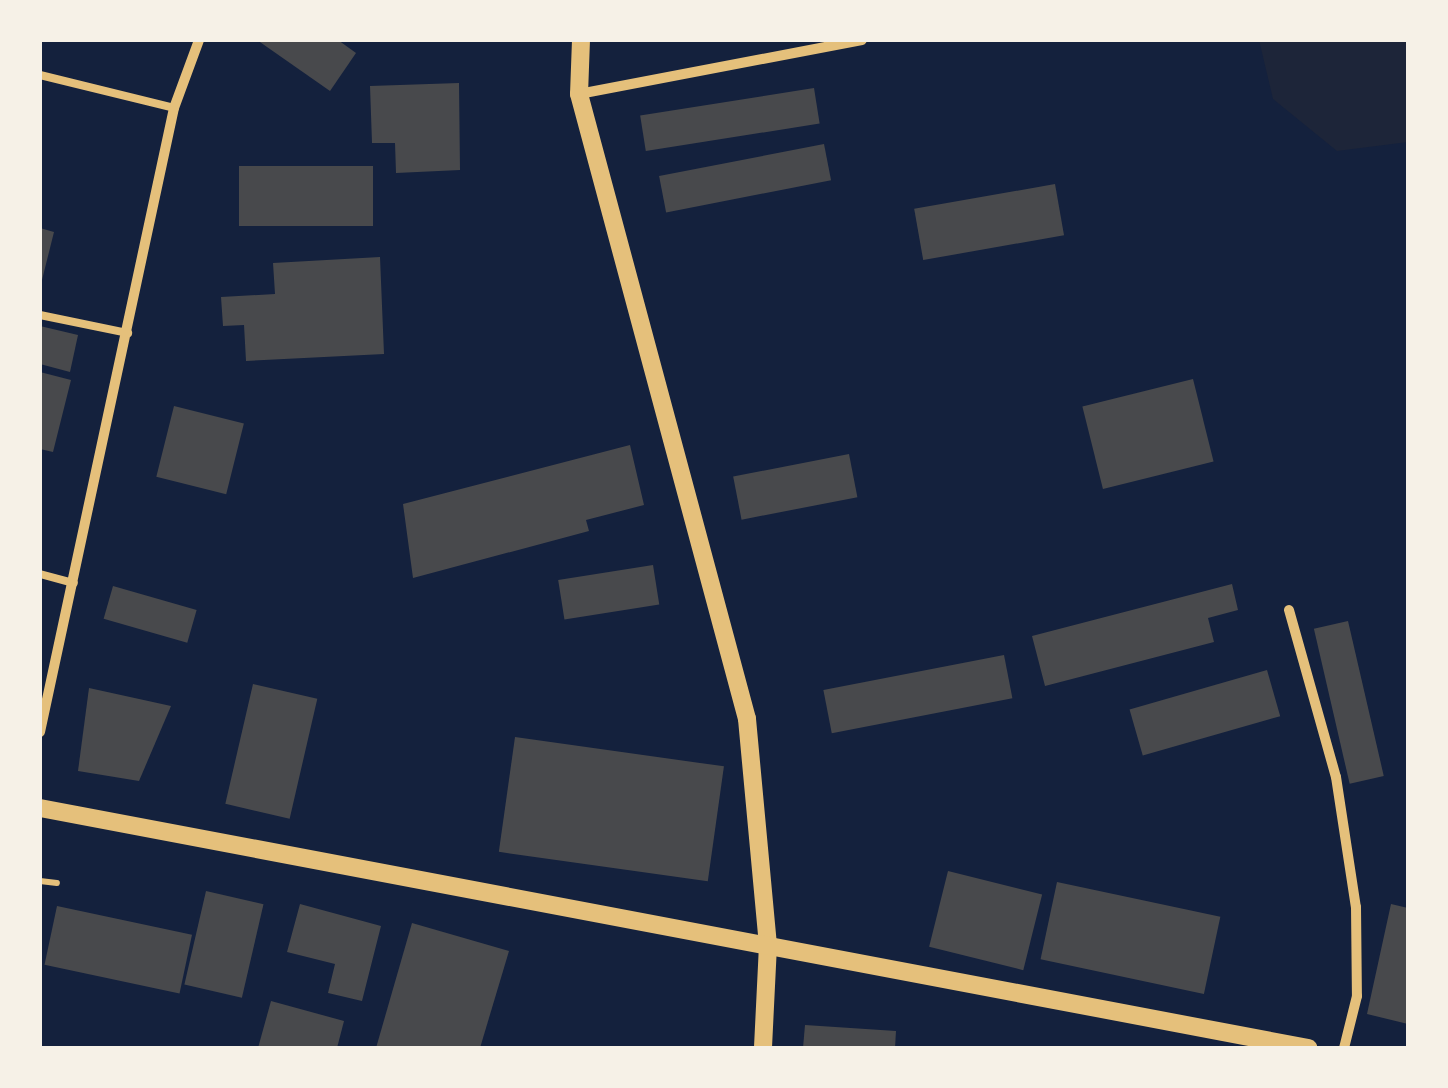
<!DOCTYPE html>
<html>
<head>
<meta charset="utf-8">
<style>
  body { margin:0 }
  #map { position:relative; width:1448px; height:1088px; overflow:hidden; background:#14213d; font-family:Helvetica,sans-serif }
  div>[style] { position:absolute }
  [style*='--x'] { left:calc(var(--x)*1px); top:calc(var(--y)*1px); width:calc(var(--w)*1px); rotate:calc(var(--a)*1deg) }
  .green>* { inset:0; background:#1d2539 }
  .building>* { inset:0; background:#48494c; transform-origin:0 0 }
  .path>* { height:6px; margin:-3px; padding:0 3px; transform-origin:3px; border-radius:3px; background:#e5c07b }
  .service>* { height:8px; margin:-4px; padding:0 4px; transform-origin:4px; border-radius:4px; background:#e5c07b }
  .minor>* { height:10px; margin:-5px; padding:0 5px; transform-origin:5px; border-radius:5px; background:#e5c07b }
  .tertiary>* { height:18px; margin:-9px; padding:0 9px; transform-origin:9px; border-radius:9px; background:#e5c07b }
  span { translate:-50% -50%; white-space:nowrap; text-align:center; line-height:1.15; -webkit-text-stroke:10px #f6f1e7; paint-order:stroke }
  .frame { position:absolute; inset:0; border:42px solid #f6f1e7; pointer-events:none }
</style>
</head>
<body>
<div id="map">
  <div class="green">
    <i style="clip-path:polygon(1259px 40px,1408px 40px,1408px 142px,1337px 151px,1273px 99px)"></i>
  </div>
  <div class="building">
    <i style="clip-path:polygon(257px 40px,338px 40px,356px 53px,330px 91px)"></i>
    <i style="clip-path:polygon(459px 83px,460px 170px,396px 173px,395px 143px,372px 143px,370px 86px)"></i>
    <i style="left:814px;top:88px;width:36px;height:176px;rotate:81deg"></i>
    <i style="left:824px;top:144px;width:37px;height:168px;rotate:79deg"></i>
    <i style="left:373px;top:166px;width:60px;height:134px;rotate:90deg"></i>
    <i style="left:1055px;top:184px;width:52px;height:143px;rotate:80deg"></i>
    <i style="clip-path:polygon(40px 228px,54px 232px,41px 284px,40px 284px)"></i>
    <i style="clip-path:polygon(380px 257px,384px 354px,246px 361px,244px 325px,223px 326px,221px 297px,275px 294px,273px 263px)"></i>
    <i style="clip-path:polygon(40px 326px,78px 335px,70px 372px,40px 364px)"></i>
    <i style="clip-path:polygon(40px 372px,71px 380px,53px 452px,40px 449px)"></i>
    <i style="left:1193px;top:379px;width:85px;height:114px;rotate:76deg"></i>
    <i style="left:174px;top:406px;width:72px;height:73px;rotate:14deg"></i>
    <i style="clip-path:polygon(630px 445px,644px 505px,586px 520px,589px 531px,413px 578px,403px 504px)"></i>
    <i style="left:849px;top:454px;width:44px;height:118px;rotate:79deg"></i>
    <i style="left:653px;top:565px;width:40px;height:96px;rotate:81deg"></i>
    <i style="clip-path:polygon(1232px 584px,1238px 610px,1208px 618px,1214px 642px,1045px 686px,1032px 636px)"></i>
    <i style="left:113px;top:586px;width:87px;height:34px;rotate:16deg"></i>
    <i style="left:1348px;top:621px;width:159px;height:35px;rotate:77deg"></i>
    <i style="left:1004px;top:655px;width:44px;height:184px;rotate:79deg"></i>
    <i style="left:1267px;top:670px;width:48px;height:143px;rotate:74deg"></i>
    <i style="left:253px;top:684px;width:66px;height:123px;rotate:13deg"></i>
    <i style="clip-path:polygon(89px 688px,171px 706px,139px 781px,78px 771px)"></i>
    <i style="left:515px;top:737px;width:211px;height:116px;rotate:8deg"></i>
    <i style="left:948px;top:871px;width:97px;height:78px;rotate:14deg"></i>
    <i style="left:1057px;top:882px;width:167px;height:79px;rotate:12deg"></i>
    <i style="left:206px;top:891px;width:59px;height:96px;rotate:13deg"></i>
    <i style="clip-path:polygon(300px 904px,381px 926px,362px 1001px,328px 993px,335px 964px,287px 952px)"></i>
    <i style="clip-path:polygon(1391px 904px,1408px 908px,1408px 1024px,1367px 1014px)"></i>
    <i style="left:57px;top:906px;width:138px;height:60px;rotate:12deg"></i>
    <i style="clip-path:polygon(412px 923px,509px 951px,480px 1048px,376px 1048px)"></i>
    <i style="clip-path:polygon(271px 1001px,344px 1021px,337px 1048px,258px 1048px)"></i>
    <i style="clip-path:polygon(805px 1025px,896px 1031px,895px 1048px,803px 1048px)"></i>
  </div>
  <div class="path">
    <i style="--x:40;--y:881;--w:17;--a:7"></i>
  </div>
  <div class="service">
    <i style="--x:40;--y:75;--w:138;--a:13.8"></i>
    <i style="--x:40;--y:315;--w:90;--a:11.6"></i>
    <i style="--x:40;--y:574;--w:35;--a:15"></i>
  </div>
  <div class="minor">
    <i style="--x:579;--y:94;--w:288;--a:-10.8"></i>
    <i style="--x:1289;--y:610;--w:173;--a:74.3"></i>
    <i style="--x:1336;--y:777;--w:132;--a:81.3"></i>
    <i style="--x:1356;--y:907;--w:89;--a:89.4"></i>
    <i style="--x:1357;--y:996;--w:54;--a:104"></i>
    <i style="--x:40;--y:732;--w:638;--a:-77.88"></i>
    <i style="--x:174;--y:108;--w:72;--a:-69.8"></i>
  </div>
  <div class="tertiary">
    <i style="--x:581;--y:40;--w:54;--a:92.1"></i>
    <i style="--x:579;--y:94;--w:647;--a:74.95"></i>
    <i style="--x:747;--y:719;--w:227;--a:84.7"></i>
    <i style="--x:768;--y:945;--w:103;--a:92.8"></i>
    <i style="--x:40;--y:808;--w:1291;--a:10.72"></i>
  </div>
  <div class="frame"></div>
</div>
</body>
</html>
